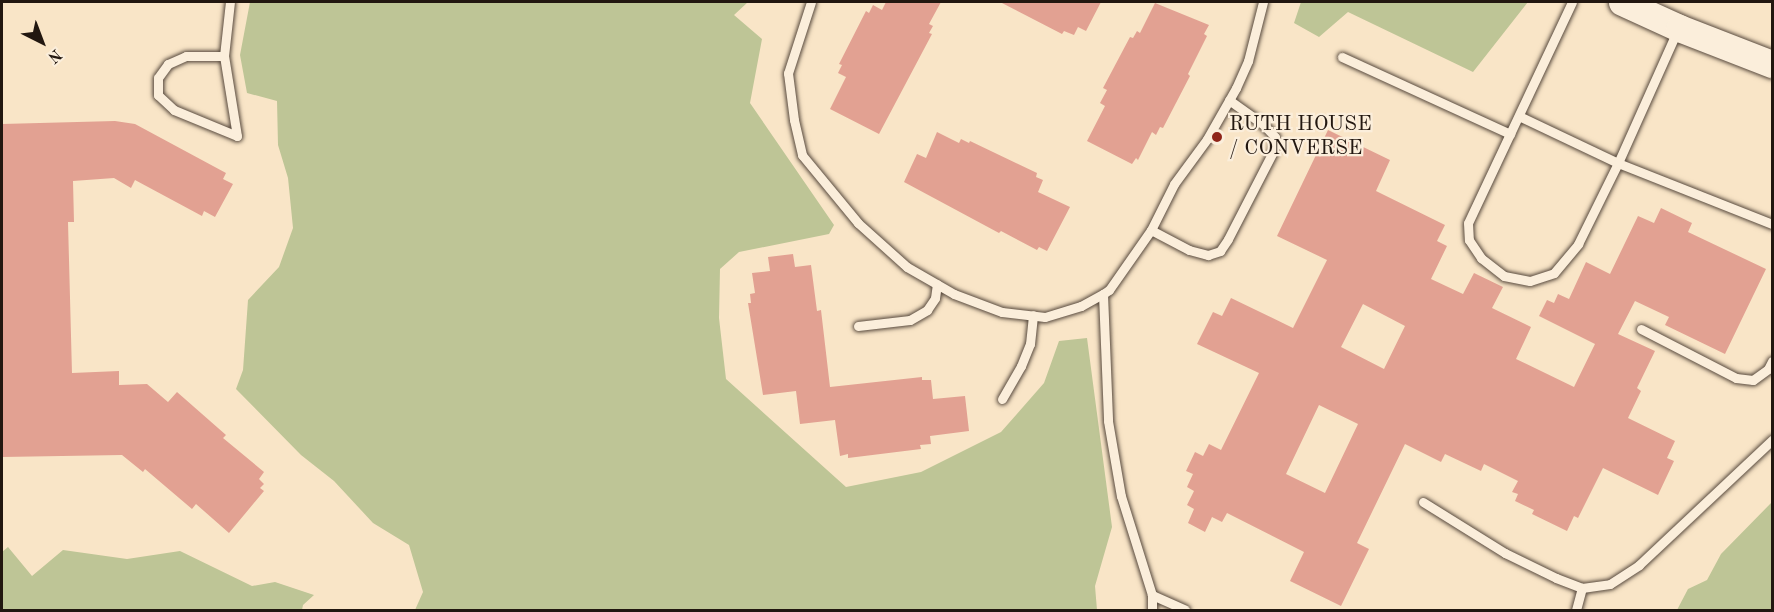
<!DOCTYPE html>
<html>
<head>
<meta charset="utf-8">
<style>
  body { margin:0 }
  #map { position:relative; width:1774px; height:612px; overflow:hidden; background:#f9e5c7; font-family:"Old Standard TT",serif }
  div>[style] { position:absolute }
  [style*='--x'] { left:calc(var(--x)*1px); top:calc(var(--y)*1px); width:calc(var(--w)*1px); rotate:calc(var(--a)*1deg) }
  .green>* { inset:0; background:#bec596 }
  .building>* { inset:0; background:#e2a192 }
  .roads { filter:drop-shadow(0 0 2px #584a3e) drop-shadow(0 0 2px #584a3e) }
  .service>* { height:9px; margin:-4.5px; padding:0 4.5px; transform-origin:4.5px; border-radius:4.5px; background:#fbeedb }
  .secondary>* { height:27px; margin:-13.5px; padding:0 13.5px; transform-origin:13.5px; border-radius:13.5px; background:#fbeedb }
  .dots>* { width:16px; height:16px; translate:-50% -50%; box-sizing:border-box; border:3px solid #fbeedb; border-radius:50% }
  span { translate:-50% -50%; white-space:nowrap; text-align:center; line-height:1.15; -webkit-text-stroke:4.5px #fbeedb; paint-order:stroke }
  .poi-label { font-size:21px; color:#221710 }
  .left { translate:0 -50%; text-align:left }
  .frame { position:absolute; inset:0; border:3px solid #221710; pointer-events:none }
  .north { position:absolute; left:12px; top:12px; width:60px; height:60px; -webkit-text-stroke:4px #fbeedb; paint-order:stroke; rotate:138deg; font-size:16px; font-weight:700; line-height:24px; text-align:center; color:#221710 }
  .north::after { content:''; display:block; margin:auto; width:21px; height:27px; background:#221710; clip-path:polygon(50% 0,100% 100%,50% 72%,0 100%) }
</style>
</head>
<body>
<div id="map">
  <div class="green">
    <i style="clip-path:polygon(250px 2px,748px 2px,734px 15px,762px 39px,750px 103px,834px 225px,829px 234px,739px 252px,720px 269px,719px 318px,726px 379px,846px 487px,921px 472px,1001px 432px,1044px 383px,1059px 341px,1087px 338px,1112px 527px,1095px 586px,1097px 610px,415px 610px,423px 592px,409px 545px,373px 523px,334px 481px,301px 455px,236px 389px,243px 370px,248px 300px,279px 267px,293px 228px,288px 178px,278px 145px,277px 101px,247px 93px,240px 55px)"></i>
    <i style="clip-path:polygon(1301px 2px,1528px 2px,1473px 72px,1348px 12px,1319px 37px,1294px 23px)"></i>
    <i style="clip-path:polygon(1772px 502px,1772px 610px,1677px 610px,1688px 589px,1707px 580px,1721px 554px)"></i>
    <i style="clip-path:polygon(8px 547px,32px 576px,63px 550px,127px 559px,180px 551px,252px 586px,275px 582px,314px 595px,303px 605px,302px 610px,2px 610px,2px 552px)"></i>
  </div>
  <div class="building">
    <i style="clip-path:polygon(886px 2px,941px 2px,929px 24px,933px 26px,929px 33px,932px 34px,879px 134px,830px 109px,846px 77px,838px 73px,842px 65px,839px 64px,866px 11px,869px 13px,873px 5px,882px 10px)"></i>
    <i style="clip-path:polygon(1000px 2px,1101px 2px,1086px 31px,1078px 27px,1074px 35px,1064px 31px,1062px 34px)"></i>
    <i style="clip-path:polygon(1155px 3px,1209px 25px,1204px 34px,1207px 36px,1188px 74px,1190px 76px,1163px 128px,1160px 127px,1156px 135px,1152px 132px,1138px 160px,1136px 158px,1132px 164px,1087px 141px,1105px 106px,1100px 103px,1107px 90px,1103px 88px,1130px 37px,1133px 38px,1137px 31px,1140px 33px)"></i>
    <i style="clip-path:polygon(115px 121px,135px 124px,226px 173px,223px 179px,233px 184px,215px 217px,204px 211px,202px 216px,135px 180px,131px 188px,114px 178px,73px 181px,74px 222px,68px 222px,72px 373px,119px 371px,119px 385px,147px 384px,168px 402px,177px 392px,226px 435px,223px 438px,264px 472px,259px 479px,264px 484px,260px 488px,264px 491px,229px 533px,196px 504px,192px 509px,145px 469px,143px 472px,122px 455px,2px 457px,2px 124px)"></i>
    <i style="clip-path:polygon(evenodd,1328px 130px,1390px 160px,1376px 191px,1445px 225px,1437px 241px,1447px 246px,1431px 279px,1463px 294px,1474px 273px,1503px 287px,1492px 308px,1531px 327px,1516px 359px,1574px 387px,1595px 344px,1539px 316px,1547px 300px,1554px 303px,1558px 294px,1569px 299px,1586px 262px,1610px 274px,1638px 216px,1654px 223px,1661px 208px,1692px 223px,1688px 232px,1766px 269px,1725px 354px,1665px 325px,1669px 317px,1635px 301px,1618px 334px,1655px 351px,1637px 388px,1641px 391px,1628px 418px,1675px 441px,1667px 458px,1674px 461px,1658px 495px,1603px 468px,1578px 518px,1574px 516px,1567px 531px,1532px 514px,1534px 510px,1515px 501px,1518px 494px,1512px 492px,1518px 481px,1484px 464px,1481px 471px,1445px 454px,1441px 462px,1405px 444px,1357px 543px,1369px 549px,1341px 606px,1290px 581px,1304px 552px,1227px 513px,1222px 522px,1212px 517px,1205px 532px,1188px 523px,1194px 509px,1187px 505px,1194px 491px,1187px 487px,1193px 474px,1186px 471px,1195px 452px,1203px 456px,1209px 444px,1221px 450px,1259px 373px,1197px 344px,1213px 312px,1222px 316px,1231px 298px,1293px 328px,1327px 260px,1277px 236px,1328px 130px,1363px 304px,1405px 326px,1384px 369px,1341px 347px,1363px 304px,1328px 130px,1319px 405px,1358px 424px,1325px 493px,1286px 474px,1319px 405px)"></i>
    <i style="clip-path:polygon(937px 132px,959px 143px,961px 139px,969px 143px,970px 141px,1037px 173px,1036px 177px,1043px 180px,1038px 192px,1070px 207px,1047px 251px,1039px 247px,1037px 250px,1001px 231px,999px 233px,904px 182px,917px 154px,926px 158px)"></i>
    <i style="clip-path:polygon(793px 254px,795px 267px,811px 265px,817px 311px,821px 310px,830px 387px,922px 377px,922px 380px,931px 380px,933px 399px,965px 396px,969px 431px,930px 436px,931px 444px,920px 445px,921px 449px,848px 458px,848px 454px,840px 456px,835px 420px,800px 424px,796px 391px,763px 395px,748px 303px,751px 303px,750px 294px,755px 293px,752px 273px,770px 271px,768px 257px)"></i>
  </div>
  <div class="roads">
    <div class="service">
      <i style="--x:811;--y:2;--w:75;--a:107.9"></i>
      <i style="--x:788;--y:73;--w:47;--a:82.7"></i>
      <i style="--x:794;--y:120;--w:36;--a:77"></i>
      <i style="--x:802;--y:155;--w:88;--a:50.5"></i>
      <i style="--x:858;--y:223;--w:66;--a:41.9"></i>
      <i style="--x:907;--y:267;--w:54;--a:29.9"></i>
      <i style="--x:954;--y:294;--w:51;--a:20.6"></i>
      <i style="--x:1002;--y:312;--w:43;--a:6.6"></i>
      <i style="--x:1045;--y:317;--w:38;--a:-17"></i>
      <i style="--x:1081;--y:306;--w:25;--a:-29"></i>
      <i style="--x:1103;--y:294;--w:127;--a:87.7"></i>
      <i style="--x:1108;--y:421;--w:76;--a:80.2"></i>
      <i style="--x:1121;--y:496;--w:104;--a:72.6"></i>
      <i style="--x:1152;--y:595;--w:15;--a:90"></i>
      <i style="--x:1572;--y:2;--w:244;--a:115.2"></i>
      <i style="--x:1468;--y:223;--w:17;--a:87"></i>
      <i style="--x:1469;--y:240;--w:22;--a:56"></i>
      <i style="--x:1481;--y:258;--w:29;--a:38"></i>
      <i style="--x:1504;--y:276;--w:26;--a:11"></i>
      <i style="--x:1530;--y:281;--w:25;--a:-18"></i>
      <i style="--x:1554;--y:273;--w:38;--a:-50"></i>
      <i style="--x:1578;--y:244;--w:90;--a:-63.7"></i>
      <i style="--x:1618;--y:163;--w:145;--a:-65.9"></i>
      <i style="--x:224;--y:56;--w:38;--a:180"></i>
      <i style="--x:186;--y:56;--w:20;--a:156"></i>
      <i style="--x:168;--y:64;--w:17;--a:126"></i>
      <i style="--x:158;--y:78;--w:17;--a:90"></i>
      <i style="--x:158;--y:95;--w:22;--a:43"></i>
      <i style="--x:174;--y:110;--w:68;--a:22.4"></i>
      <i style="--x:237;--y:136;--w:81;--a:-99.2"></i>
      <i style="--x:224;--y:56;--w:54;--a:-83.7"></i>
      <i style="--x:1342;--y:57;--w:185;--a:24.6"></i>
      <i style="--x:1519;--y:116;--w:110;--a:25.4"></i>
      <i style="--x:1618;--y:163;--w:166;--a:21.6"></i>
      <i style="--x:1151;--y:230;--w:43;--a:27.8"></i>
      <i style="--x:1189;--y:250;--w:20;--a:15"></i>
      <i style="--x:1208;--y:255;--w:13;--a:-18"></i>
      <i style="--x:1220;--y:251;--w:14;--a:-56"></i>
      <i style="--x:1228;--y:239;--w:98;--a:-62.7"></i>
      <i style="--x:1273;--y:152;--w:15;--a:-82"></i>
      <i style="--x:1275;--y:137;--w:16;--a:-133"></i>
      <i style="--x:1264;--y:125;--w:43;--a:-144.5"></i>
      <i style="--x:1103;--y:294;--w:7;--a:-34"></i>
      <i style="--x:1109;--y:290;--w:73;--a:-55"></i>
      <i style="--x:1151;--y:230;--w:51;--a:-63.4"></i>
      <i style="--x:1174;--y:184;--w:56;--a:-53.7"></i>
      <i style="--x:1207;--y:139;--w:59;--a:-60.4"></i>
      <i style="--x:1236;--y:88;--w:30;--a:-66"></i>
      <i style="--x:1248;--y:61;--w:61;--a:-75.7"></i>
      <i style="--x:858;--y:326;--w:52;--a:-6.6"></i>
      <i style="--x:910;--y:320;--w:20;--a:-30"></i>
      <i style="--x:927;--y:310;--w:14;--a:-56"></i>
      <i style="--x:935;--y:298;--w:14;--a:-82"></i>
      <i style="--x:1641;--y:329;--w:107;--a:27.3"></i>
      <i style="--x:1736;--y:378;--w:17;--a:7"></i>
      <i style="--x:1753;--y:380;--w:19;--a:-36"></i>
      <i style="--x:1768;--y:369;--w:9;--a:-63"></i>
      <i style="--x:1002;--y:399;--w:38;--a:-60"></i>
      <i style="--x:1021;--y:366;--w:24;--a:-68"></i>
      <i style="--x:1030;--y:344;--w:29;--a:-84"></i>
      <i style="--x:1423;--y:502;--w:97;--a:31.9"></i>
      <i style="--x:1505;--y:553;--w:57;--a:26.1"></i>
      <i style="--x:1556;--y:578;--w:28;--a:21"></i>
      <i style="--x:1582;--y:588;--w:28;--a:-8"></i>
      <i style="--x:1610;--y:584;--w:35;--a:-33"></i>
      <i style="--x:1639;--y:565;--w:183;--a:-43.2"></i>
      <i style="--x:1152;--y:595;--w:36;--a:24"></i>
      <i style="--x:1576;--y:610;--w:23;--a:-75"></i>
    </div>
    <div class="secondary">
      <i style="--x:1622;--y:2;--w:63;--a:24.5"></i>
      <i style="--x:1679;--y:28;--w:100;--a:21.2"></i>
    </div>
  </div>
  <div class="dots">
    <i style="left:1217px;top:137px;background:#8f2418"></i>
  </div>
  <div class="poi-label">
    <span class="left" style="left:1229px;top:137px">RUTH HOUSE<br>/ CONVERSE</span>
  </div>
  <div class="frame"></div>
  <div class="north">N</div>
</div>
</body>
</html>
